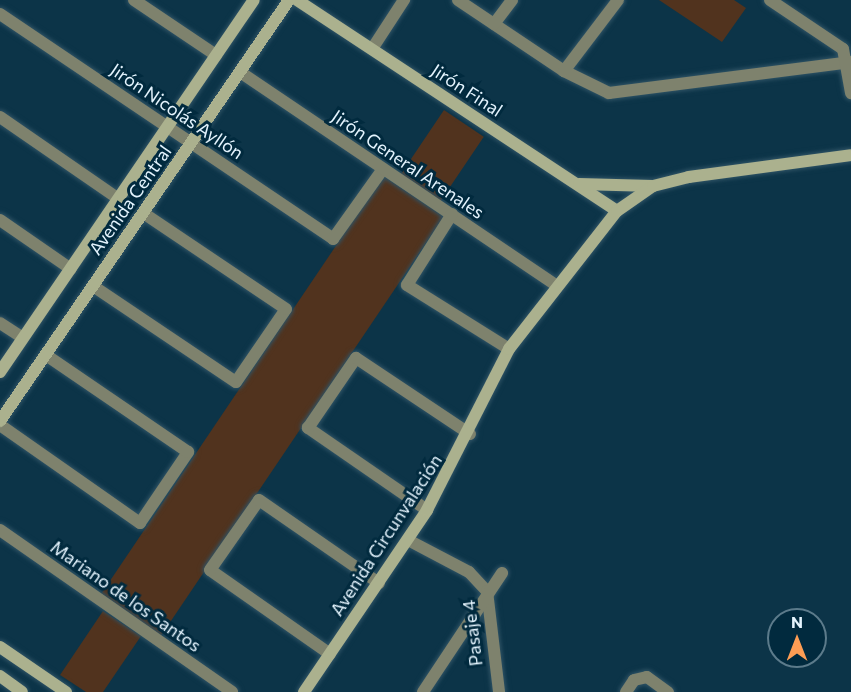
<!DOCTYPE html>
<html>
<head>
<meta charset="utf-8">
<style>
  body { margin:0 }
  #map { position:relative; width:851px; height:692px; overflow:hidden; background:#0c3448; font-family:Commissioner,sans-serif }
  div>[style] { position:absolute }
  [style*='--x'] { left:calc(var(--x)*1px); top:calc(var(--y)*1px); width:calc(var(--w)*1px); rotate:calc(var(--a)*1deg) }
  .green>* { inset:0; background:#51331e; transform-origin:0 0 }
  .roads { filter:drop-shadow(0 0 2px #2f5365) drop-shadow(0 0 2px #2f5365) }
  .street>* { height:12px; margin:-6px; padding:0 6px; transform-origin:6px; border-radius:6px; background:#7e826d }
  .secondary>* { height:12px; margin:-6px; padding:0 6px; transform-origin:6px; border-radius:6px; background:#abb18e }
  span { translate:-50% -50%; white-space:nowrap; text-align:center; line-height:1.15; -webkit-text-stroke:6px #012a3e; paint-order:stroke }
  .street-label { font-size:18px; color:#e4f4fe }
  .north { position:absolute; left:767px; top:608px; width:60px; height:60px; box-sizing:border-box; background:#012a3e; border:2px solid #5c7b8b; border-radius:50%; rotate:0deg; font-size:16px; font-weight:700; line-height:24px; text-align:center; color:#e4f4fe }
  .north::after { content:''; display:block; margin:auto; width:21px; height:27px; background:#fd9d54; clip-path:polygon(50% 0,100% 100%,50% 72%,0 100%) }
</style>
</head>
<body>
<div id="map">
  <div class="green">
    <i style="clip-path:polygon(659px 0,734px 0,746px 8px,722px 42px)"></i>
    <i style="left:444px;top:110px;width:48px;height:78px;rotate:34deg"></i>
    <i style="left:383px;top:176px;width:73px;height:505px;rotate:34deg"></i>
    <i style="clip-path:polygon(103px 611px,141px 636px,103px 692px,86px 692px,60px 675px)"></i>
  </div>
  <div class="roads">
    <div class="street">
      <i style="--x:134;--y:0;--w:99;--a:33.9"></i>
      <i style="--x:458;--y:0;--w:128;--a:33.8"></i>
      <i style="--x:564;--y:71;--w:50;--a:26.1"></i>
      <i style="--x:609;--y:93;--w:244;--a:-7.3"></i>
      <i style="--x:770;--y:0;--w:88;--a:33.9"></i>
      <i style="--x:843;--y:49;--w:45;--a:79.7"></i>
      <i style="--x:0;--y:14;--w:402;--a:34"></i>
      <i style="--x:333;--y:239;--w:86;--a:-54.5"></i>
      <i style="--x:494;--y:24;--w:30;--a:-53"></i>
      <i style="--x:372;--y:49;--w:59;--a:-56.9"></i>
      <i style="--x:564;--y:71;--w:89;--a:-52.7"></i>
      <i style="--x:240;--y:72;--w:382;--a:34"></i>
      <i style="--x:0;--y:117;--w:145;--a:34.6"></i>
      <i style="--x:452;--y:214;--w:84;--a:122.4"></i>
      <i style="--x:407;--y:285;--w:120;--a:32.1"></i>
      <i style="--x:0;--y:220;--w:86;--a:34.6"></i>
      <i style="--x:93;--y:286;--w:172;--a:33.9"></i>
      <i style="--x:236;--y:382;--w:88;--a:-55.6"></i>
      <i style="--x:286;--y:309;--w:172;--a:-146.1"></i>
      <i style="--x:0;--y:323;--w:27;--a:33"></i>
      <i style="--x:0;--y:425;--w:171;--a:35"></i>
      <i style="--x:140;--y:523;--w:86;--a:-55.9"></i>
      <i style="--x:188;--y:452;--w:172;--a:-145.7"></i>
      <i style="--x:427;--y:510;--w:145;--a:-145.4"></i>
      <i style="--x:308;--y:428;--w:85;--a:-55.6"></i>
      <i style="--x:356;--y:358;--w:137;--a:33.7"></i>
      <i style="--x:0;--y:530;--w:283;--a:34.9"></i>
      <i style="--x:408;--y:540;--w:69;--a:27.7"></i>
      <i style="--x:469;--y:572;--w:26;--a:47"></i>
      <i style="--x:487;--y:591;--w:102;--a:83.2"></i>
      <i style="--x:330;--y:654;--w:146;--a:-145"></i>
      <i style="--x:210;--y:570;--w:85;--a:-55"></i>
      <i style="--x:259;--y:500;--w:146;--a:34.7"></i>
      <i style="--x:423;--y:692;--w:143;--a:-56.4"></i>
      <i style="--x:626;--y:692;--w:14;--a:-56"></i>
      <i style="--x:634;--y:680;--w:13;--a:-13"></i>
      <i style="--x:647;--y:677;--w:26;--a:36"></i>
    </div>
    <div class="secondary">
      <i style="--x:297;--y:0;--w:383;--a:33.4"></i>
      <i style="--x:579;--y:184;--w:74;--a:1.5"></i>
      <i style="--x:0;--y:372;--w:450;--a:-55.7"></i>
      <i style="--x:0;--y:421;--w:511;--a:-55.53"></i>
      <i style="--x:0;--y:647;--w:80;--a:34.3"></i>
      <i style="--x:0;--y:676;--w:27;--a:36"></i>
      <i style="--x:304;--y:692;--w:220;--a:-55.9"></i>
      <i style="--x:427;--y:510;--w:181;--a:-63"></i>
      <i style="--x:509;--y:349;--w:175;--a:-52"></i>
      <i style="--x:617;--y:211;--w:44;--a:-34.8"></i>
      <i style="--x:653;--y:186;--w:37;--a:-14"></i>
      <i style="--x:689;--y:177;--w:163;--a:-7.7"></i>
    </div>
  </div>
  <div class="street-label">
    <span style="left:467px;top:90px;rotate:33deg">Jirón Final</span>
    <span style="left:177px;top:111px;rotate:34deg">Jirón Nicolás Ayllón</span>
    <span style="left:408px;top:164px;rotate:34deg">Jirón General Arenales</span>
    <span style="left:130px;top:200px;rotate:-55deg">Avenida Central</span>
    <span style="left:386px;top:535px;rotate:-57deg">Avenida Circunvalación</span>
    <span style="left:126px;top:596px;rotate:35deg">Mariano de los Santos</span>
    <span style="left:472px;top:633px;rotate:-97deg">Pasaje 4</span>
  </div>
  <div class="north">N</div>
</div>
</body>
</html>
